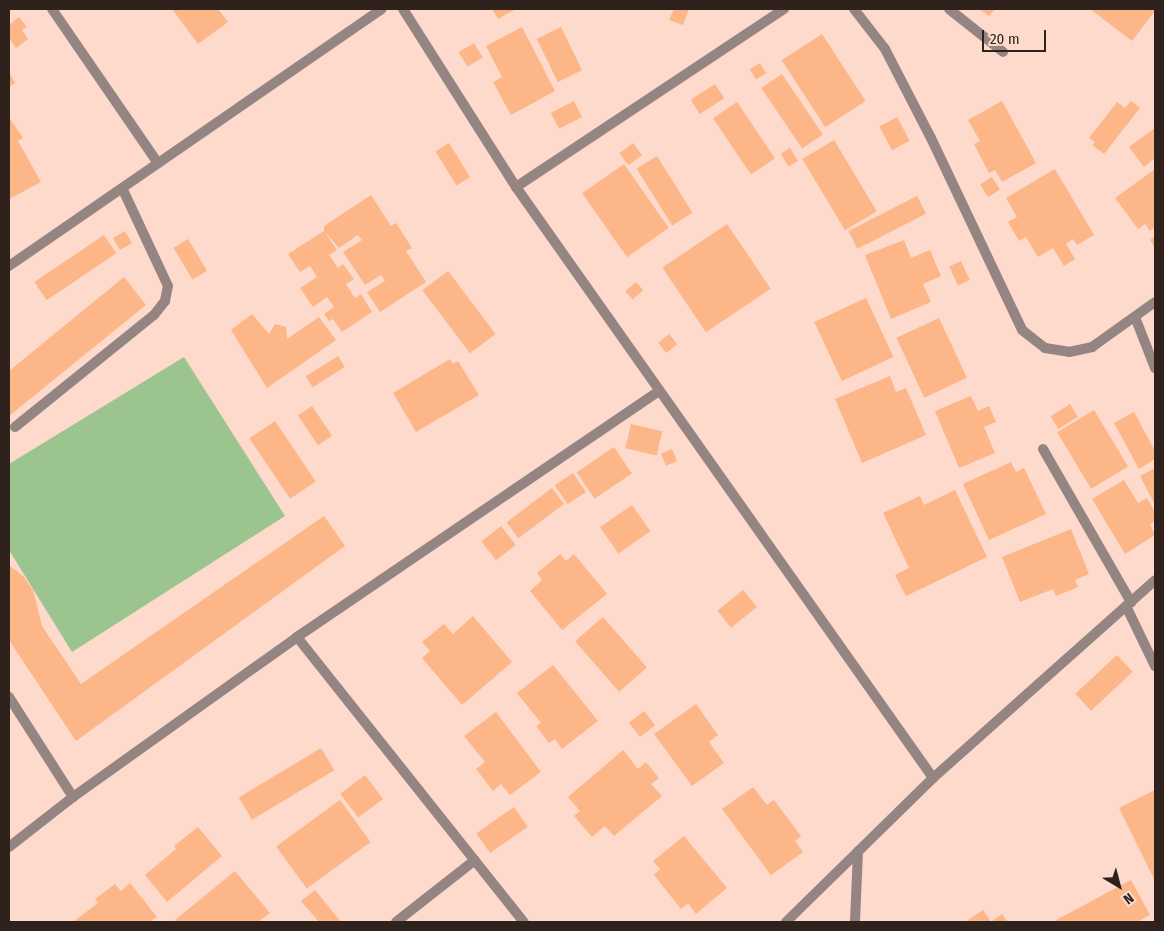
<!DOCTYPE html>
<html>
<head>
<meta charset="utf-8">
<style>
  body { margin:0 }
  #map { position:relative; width:1164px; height:931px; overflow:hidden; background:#fddacb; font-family:"Fira Sans Condensed",sans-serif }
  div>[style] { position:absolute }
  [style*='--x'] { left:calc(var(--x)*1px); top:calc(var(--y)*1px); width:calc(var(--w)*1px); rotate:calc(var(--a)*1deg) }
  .green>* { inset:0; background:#9bc48e }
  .building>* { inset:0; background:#fcb688; transform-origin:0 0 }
  .service>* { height:10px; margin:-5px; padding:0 5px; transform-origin:5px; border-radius:5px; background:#958582 }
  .minor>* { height:10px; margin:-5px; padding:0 5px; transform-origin:5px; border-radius:5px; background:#958582 }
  span { translate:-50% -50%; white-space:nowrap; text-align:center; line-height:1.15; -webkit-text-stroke:5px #fddacb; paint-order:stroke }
  .frame { position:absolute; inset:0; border:10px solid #2f221d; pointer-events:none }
  .north { position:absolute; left:1094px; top:861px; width:50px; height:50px; -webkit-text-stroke:4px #fddacb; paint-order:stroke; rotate:143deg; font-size:14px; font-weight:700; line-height:20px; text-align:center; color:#2f221d }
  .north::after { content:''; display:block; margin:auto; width:18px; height:22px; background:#2f221d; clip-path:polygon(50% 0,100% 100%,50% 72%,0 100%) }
  .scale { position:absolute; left:982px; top:30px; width:64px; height:22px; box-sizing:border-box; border:2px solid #2f221d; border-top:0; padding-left:6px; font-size:15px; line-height:18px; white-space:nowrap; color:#2f221d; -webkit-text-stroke:4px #fddacb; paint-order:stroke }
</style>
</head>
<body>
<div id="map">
  <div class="green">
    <i style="clip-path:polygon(184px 357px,285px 516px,72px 652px,9px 550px,9px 464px)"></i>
  </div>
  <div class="building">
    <i style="clip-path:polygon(172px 9px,218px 9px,228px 22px,198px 44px)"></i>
    <i style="clip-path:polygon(492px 9px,516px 9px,498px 19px)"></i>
    <i style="clip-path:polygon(674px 9px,689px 9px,683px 25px,669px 20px)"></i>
    <i style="clip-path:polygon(979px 9px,995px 9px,989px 16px)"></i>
    <i style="clip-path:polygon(1090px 9px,1155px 9px,1155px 11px,1132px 41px)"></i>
    <i style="clip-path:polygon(19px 17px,27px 27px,22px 30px,28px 39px,16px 48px,9px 38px,9px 25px)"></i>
    <i style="clip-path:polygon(522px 27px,555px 91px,511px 115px,493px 82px,502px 77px,486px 46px)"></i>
    <i style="left:561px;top:27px;width:48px;height:27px;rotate:64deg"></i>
    <i style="left:822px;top:34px;width:80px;height:48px;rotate:57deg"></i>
    <i style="left:474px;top:43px;width:17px;height:18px;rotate:59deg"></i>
    <i style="left:760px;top:63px;width:12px;height:12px;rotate:59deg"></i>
    <i style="clip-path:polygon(9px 72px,15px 83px,9px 87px)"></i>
    <i style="left:782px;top:74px;width:73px;height:25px;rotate:56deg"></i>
    <i style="left:715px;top:84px;width:17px;height:29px;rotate:57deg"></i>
    <i style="left:574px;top:101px;width:18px;height:26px;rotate:63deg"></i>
    <i style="clip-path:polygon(1002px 101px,1036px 163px,1002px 182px,995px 170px,989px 173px,974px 144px,980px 141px,968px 120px)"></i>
    <i style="clip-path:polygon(1131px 101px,1140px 108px,1104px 154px,1092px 145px,1095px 142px,1089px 138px,1117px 102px,1125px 108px)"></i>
    <i style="left:737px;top:102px;width:68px;height:29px;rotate:56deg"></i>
    <i style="clip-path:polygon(9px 117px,23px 138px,18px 141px,41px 182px,9px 199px)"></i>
    <i style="left:897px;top:117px;width:27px;height:20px;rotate:62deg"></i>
    <i style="clip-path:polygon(1155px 128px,1155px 158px,1144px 167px,1129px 147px)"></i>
    <i style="left:834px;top:140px;width:83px;height:37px;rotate:59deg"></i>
    <i style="left:449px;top:143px;width:40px;height:16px;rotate:58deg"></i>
    <i style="left:633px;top:143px;width:15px;height:17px;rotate:53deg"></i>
    <i style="left:790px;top:148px;width:15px;height:11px;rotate:58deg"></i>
    <i style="left:657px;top:156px;width:67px;height:24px;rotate:58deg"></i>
    <i style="left:624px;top:164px;width:78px;height:51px;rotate:55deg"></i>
    <i style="clip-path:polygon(1055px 169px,1094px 235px,1077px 245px,1073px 239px,1066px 244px,1075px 259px,1064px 266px,1053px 248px,1038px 257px,1026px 237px,1019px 241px,1008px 222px,1017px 217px,1006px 198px)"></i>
    <i style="clip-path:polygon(1155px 169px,1155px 227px,1150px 231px,1145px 224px,1138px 229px,1115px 198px)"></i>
    <i style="left:992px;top:177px;width:15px;height:14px;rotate:58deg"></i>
    <i style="clip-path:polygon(371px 195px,391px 226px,396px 223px,412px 248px,406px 251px,426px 282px,380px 312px,367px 292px,385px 281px,381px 275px,365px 285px,343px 252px,362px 240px,358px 235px,339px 248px,324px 231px,337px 250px,329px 255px,338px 268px,343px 264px,354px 279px,346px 284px,355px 298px,361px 294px,372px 312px,342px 332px,333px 319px,329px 321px,324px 314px,334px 307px,327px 297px,313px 307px,300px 288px,317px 277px,310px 266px,300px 272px,288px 254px,324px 231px,324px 226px)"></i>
    <i style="left:917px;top:196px;width:20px;height:77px;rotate:63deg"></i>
    <i style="left:727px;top:224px;width:78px;height:78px;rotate:56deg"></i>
    <i style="left:125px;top:231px;width:14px;height:14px;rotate:60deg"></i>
    <i style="left:104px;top:235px;width:22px;height:84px;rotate:56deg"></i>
    <i style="clip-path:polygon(1155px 236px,1155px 248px,1150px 240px)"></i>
    <i style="left:188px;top:239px;width:37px;height:17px;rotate:59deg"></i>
    <i style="clip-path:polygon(904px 240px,911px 258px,930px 250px,941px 276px,923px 284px,931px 302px,891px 319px,865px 255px)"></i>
    <i style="left:961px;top:261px;width:21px;height:13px;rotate:65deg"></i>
    <i style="left:448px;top:271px;width:79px;height:32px;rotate:53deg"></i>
    <i style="clip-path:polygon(124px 277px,146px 305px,9px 416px,9px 371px)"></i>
    <i style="left:636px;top:282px;width:11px;height:14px;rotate:49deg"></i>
    <i style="left:866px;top:298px;width:65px;height:57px;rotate:65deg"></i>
    <i style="clip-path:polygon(252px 314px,269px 334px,275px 324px,286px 327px,287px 339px,319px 317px,336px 340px,267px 388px,231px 330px)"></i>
    <i style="left:939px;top:318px;width:66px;height:47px;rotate:65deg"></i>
    <i style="left:669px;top:334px;width:13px;height:14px;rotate:51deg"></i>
    <i style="left:338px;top:356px;width:13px;height:38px;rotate:58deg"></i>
    <i style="clip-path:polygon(450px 359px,453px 364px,458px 361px,479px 395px,416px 432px,393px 393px)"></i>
    <i style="clip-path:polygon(890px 376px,896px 392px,906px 388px,926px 435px,862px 463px,835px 399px)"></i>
    <i style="clip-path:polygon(971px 396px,978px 411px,989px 406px,996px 422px,984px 427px,995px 453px,959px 468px,935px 411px)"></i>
    <i style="left:1070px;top:404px;width:15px;height:23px;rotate:58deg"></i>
    <i style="left:312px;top:406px;width:36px;height:17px;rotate:56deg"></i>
    <i style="left:1094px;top:410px;width:66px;height:43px;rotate:59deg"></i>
    <i style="clip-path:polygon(1134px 412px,1155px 451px,1155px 459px,1139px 469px,1114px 423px)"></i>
    <i style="left:275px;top:421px;width:73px;height:31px;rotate:56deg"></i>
    <i style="left:631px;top:424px;width:32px;height:25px;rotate:13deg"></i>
    <i style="left:614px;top:447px;width:32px;height:45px;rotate:56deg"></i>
    <i style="left:672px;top:449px;width:13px;height:12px;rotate:67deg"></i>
    <i style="clip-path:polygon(1011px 462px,1016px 472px,1024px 468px,1046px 514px,989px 540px,963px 484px)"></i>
    <i style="clip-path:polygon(1155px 468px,1155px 505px,1140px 476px)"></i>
    <i style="left:573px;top:473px;width:23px;height:22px;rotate:56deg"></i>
    <i style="clip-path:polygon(1124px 480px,1138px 503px,1147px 498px,1155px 512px,1155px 521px,1150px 524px,1155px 535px,1125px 554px,1092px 499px)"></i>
    <i style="left:552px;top:488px;width:20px;height:57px;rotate:53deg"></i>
    <i style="clip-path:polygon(955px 490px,987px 557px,906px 596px,895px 575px,909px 568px,883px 513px,920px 496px,924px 505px)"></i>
    <i style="left:632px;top:505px;width:32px;height:39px;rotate:55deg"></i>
    <i style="clip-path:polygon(324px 516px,345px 546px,76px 741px,9px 640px,9px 565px,23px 576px,33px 590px,42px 626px,81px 684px)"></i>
    <i style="left:501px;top:526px;width:24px;height:25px;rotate:52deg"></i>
    <i style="clip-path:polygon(1071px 529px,1089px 574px,1075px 580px,1078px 587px,1056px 596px,1053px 589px,1020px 602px,1002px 557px)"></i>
    <i style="clip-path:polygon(560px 554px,566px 561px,574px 554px,607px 594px,562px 630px,530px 591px,542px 580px,537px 573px)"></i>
    <i style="left:743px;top:590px;width:22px;height:33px;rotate:51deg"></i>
    <i style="clip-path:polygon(473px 616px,512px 662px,462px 705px,422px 658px,430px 651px,422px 642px,444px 624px,453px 634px)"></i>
    <i style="left:603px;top:617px;width:67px;height:37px;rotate:49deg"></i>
    <i style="left:1117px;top:655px;width:23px;height:57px;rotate:47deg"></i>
    <i style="clip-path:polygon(553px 665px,598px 721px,562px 749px,555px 739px,549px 743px,536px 726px,541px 723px,517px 693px)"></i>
    <i style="clip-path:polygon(696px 704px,718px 735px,709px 742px,724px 763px,692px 786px,654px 734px)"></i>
    <i style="left:644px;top:711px;width:18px;height:19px;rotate:52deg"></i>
    <i style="clip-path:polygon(496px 712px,541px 772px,510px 795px,501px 784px,493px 791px,476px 769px,485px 762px,464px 736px)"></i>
    <i style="left:321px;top:748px;width:26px;height:96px;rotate:59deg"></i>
    <i style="clip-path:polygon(623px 750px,638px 769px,646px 762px,659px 778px,651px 784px,662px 796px,614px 836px,605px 826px,592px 837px,574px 816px,580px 811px,568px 797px)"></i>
    <i style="left:365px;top:775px;width:30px;height:31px;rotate:53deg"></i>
    <i style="clip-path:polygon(753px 787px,767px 805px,774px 800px,801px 836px,795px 841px,803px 852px,771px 875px,722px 809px)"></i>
    <i style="clip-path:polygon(1155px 790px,1155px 881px,1119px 808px)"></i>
    <i style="left:340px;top:800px;width:52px;height:79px;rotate:54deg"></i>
    <i style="left:514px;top:807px;width:24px;height:46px;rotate:55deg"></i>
    <i style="clip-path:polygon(198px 827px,222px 856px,167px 902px,145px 875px,176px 849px,174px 846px)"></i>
    <i style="clip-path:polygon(684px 836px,727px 888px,696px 914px,688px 903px,681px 909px,654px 875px,660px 869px,653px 861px)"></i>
    <i style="clip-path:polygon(235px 871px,270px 913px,258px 922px,176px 922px,175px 920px)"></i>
    <i style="clip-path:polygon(1131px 880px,1150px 915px,1137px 922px,1058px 922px,1056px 920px)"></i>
    <i style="clip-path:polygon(130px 883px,157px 917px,149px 922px,73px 922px,98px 903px,95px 899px,115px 884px,121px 891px)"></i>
    <i style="clip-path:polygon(315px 890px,341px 922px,319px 922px,301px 901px)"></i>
    <i style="clip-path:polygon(983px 910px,991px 922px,1002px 914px,1008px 922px,965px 922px)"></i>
  </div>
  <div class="service">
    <i style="--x:15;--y:427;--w:179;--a:-38.9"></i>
    <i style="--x:154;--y:315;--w:18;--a:-52"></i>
    <i style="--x:165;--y:301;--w:15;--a:-79"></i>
    <i style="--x:168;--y:286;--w:108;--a:-115.1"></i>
  </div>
  <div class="minor">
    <i style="--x:52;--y:9;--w:187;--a:55.5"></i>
    <i style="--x:403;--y:9;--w:211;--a:57.6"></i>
    <i style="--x:516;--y:187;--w:723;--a:54.79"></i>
    <i style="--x:854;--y:9;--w:51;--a:52.2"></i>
    <i style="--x:885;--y:49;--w:100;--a:62.7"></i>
    <i style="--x:931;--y:138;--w:212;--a:64.6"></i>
    <i style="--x:1022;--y:330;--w:29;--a:38"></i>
    <i style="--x:1045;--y:348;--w:24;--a:9"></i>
    <i style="--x:1069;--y:352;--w:24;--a:-12"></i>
    <i style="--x:1092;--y:347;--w:77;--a:-35.5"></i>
    <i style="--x:949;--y:9;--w:69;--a:38.5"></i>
    <i style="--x:516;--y:187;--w:322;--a:-33.6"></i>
    <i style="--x:9;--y:266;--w:453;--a:-34.6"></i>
    <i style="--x:1135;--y:317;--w:55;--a:68.6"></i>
    <i style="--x:1043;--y:449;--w:177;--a:60.1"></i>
    <i style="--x:1126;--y:606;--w:67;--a:64.2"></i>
    <i style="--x:297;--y:637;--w:364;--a:51.5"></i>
    <i style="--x:9;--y:697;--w:119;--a:57.4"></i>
    <i style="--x:9;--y:847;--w:81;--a:-38"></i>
    <i style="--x:73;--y:797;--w:275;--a:-35.5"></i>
    <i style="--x:297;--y:637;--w:438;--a:-34.2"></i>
    <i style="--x:396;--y:922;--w:100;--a:-38.1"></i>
    <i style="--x:786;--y:922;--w:206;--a:-44.4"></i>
    <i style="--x:933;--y:778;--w:297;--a:-41.7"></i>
    <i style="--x:855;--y:922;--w:71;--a:-87.6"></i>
  </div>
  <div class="frame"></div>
  <div class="north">N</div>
  <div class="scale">20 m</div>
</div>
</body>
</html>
